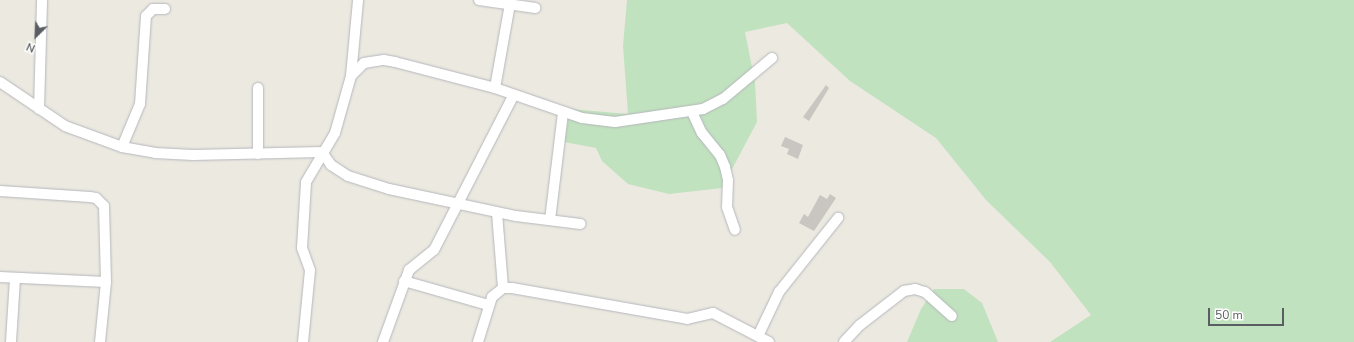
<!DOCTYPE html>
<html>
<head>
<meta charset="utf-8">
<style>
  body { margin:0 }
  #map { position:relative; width:1354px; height:342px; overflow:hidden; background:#ece9e1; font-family:"Nunito Sans",sans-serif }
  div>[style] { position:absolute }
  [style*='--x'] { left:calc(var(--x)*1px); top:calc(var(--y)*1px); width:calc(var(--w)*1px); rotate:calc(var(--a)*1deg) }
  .green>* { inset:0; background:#c1e2bf }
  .building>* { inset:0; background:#c9c5c0 }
  .roads { filter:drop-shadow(0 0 1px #b4b7bb) drop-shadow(0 0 1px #b4b7bb) }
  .minor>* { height:10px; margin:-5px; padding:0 5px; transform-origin:5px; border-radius:5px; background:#fff }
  span { translate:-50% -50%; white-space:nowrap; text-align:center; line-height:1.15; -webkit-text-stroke:4px #fff; paint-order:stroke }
  .north { position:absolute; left:16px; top:16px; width:40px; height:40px; -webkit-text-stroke:3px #fff; paint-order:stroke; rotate:204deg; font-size:11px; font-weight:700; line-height:16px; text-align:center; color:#5a5d61 }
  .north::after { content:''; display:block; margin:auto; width:14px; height:18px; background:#5a5d61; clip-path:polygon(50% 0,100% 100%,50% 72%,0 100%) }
  .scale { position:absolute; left:1208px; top:308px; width:76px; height:18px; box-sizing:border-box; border:2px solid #5a5d61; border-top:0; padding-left:5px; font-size:12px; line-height:14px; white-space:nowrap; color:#5a5d61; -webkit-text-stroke:3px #fff; paint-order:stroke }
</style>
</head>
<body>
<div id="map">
  <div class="green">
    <i style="clip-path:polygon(627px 0,1354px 0,1354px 342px,1050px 342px,1091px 315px,1050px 262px,986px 200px,936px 138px,850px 81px,787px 23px,745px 32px,755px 82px,757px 122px,722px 188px,669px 194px,628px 184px,602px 161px,596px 148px,564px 142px,570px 109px,628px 114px,623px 46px)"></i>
    <i style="clip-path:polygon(934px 289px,964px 289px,982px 303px,998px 342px,907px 342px,921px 309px)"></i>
  </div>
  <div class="building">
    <i style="clip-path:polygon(826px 85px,829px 88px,809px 121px,803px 117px)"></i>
    <i style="clip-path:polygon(785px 137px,803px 145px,798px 159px,787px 154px,789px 149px,781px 146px)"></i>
    <i style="clip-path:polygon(830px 194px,836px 198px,814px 231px,799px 223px,804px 214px,808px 217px,820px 195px,827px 199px)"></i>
  </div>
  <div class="roads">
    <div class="minor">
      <i style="--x:479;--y:0;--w:57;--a:8.1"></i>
      <i style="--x:351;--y:76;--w:76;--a:-84.7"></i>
      <i style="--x:0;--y:82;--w:78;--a:34.1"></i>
      <i style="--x:65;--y:126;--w:61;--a:20.2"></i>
      <i style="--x:122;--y:147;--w:34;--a:10"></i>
      <i style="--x:155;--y:153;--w:38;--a:3"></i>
      <i style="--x:193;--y:155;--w:129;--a:-1.3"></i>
      <i style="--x:258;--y:88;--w:66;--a:90"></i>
      <i style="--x:495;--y:88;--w:85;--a:-79.9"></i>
      <i style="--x:39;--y:109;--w:109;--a:-88.4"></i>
      <i style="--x:692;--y:112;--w:23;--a:65"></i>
      <i style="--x:702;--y:133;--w:28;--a:51"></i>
      <i style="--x:720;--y:155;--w:13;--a:67"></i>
      <i style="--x:725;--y:167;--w:13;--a:77"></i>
      <i style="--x:728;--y:180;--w:27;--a:92"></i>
      <i style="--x:727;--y:207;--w:24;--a:71"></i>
      <i style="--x:122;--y:147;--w:47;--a:-67.3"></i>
      <i style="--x:140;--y:104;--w:88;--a:-86.1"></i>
      <i style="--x:146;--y:16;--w:10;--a:-45"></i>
      <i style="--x:153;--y:9;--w:12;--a:0"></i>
      <i style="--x:322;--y:152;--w:16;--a:55"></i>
      <i style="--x:331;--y:165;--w:20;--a:33"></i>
      <i style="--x:348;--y:176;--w:43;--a:17.6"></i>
      <i style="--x:389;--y:189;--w:130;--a:12"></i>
      <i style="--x:516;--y:216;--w:65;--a:7"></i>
      <i style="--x:0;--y:191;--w:90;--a:3.8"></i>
      <i style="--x:90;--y:197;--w:6;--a:9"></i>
      <i style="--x:96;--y:198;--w:11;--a:45"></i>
      <i style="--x:104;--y:206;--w:76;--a:88.5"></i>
      <i style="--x:106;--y:282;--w:60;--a:95.7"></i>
      <i style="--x:497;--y:213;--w:75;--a:85.4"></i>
      <i style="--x:550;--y:220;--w:109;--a:-83.1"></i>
      <i style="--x:0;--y:277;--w:106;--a:2.7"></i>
      <i style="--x:404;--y:281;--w:87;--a:15.9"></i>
      <i style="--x:758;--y:336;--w:49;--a:-64.5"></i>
      <i style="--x:779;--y:292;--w:95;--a:-51.4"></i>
      <i style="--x:11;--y:342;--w:64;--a:-86.4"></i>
      <i style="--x:303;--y:342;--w:72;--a:-84.4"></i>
      <i style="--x:310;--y:270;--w:23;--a:-110"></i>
      <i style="--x:302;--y:248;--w:66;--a:-86.5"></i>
      <i style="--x:306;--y:182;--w:57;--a:-59.4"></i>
      <i style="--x:335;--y:133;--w:59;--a:-74.3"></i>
      <i style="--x:351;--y:76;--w:18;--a:-45"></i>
      <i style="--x:364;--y:63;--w:20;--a:-9"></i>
      <i style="--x:384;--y:60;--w:11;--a:10"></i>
      <i style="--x:395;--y:62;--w:103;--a:14.6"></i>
      <i style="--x:495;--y:88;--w:92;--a:19"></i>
      <i style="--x:582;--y:118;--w:33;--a:7"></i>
      <i style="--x:615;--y:122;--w:89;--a:-8.4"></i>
      <i style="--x:703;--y:109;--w:22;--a:-27"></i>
      <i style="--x:723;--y:99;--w:64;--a:-39.9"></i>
      <i style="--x:383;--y:342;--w:77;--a:-70.1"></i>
      <i style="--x:409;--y:270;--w:32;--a:-39"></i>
      <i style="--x:434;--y:250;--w:173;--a:-62.8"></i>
      <i style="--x:478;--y:342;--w:47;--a:-72.7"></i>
      <i style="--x:492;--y:297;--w:14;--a:-39"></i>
      <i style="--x:503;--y:288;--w:9;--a:0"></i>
      <i style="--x:512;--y:288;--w:178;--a:10"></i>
      <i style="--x:687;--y:319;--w:27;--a:-13"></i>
      <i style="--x:713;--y:313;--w:63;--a:27.4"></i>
      <i style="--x:844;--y:342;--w:23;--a:-47"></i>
      <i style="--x:860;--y:325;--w:56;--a:-37.7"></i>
      <i style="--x:904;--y:291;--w:11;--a:-10"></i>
      <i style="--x:915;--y:289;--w:10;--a:17"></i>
      <i style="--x:925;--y:292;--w:36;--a:42"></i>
    </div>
  </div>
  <div class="north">N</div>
  <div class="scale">50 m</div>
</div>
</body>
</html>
